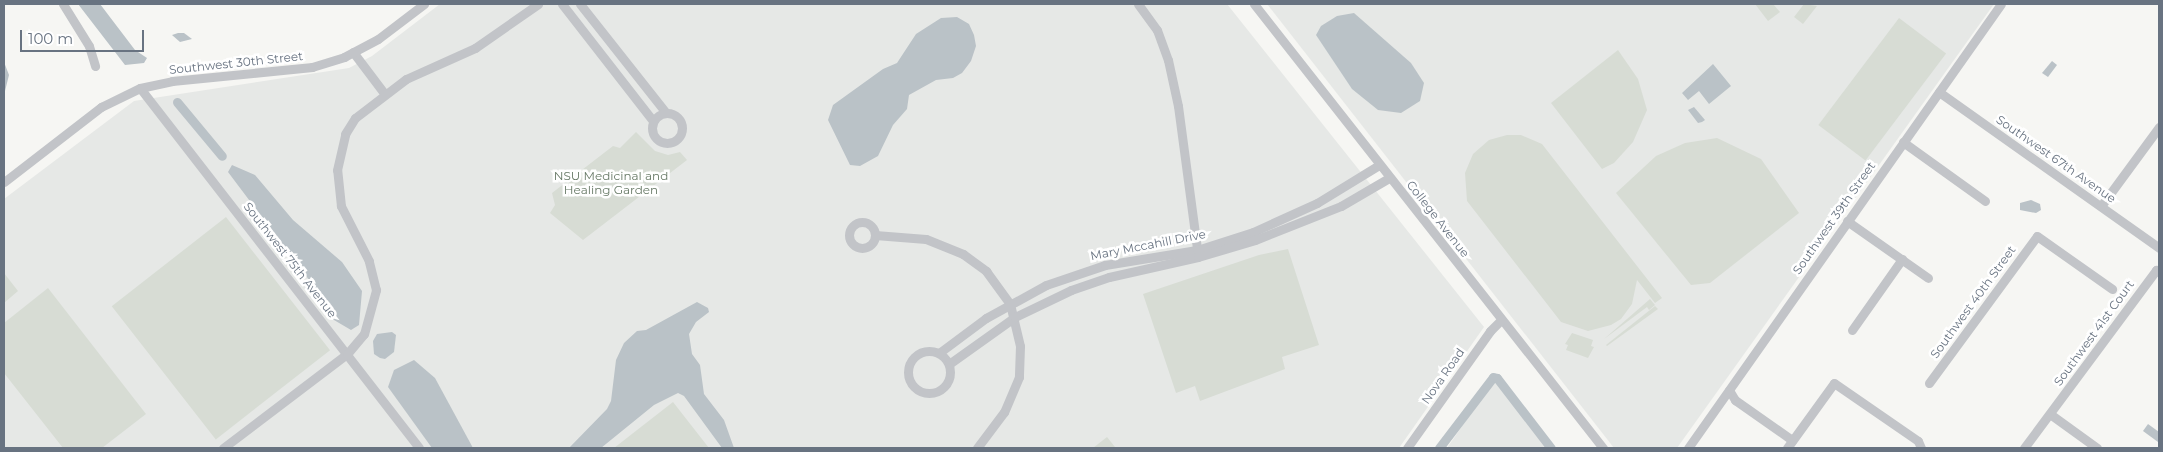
<!DOCTYPE html>
<html>
<head>
<meta charset="utf-8">
<style>
  body { margin:0 }
  #map { position:relative; width:2163px; height:452px; overflow:hidden; background:#f6f6f3; font-family:Montserrat,sans-serif }
  div>[style] { position:absolute }
  [style*='--x'] { left:calc(var(--x)*1px); top:calc(var(--y)*1px); width:calc(var(--w)*1px); rotate:calc(var(--a)*1deg) }
  .built>* { inset:0; background:#e6e8e6 }
  .green>* { inset:0; background:#d7dcd4; transform-origin:0 0 }
  .water>* { inset:0; background:#bac2c7 }
  .canal>* { height:9px; margin:-4.5px; padding:0 4.5px; transform-origin:4.5px; border-radius:4.5px; background:#bac2c7 }
  .minor>* { height:9px; margin:-4.5px; padding:0 4.5px; transform-origin:4.5px; border-radius:4.5px; background:#c2c4c8 }
  .minor>.ring { margin:-4.5px; padding:0; box-sizing:content-box; background:none; border:9px solid #c2c4c8; border-radius:50% }
  span { translate:-50% -50%; white-space:nowrap; text-align:center; line-height:1.15; -webkit-text-stroke:5px #fff; paint-order:stroke }
  .street-label { font-size:12px; color:#687381 }
  .park-label { font-size:12px; color:#677966 }
  .frame { position:absolute; inset:0; border:5px solid #687381; pointer-events:none }
  .scale { position:absolute; left:20px; top:30px; width:124px; height:22px; box-sizing:border-box; border:2px solid #687381; border-top:0; padding-left:6px; font-size:15px; line-height:18px; white-space:nowrap; color:#687381; -webkit-text-stroke:4px #fff; paint-order:stroke }
</style>
</head>
<body>
<div id="map">
  <div class="built">
    <i style="clip-path:polygon(440px 4px,1227px 4px,1484px 327px,1399px 448px,4px 448px,4px 199px,134px 101px,349px 68px,372px 56px)"></i>
    <i style="clip-path:polygon(1267px 4px,1994px 4px,1677px 448px,1614px 448px)"></i>
    <i style="clip-path:polygon(1494px 380px,1550px 448px,1447px 448px)"></i>
  </div>
  <div class="green">
    <i style="clip-path:polygon(1755px 4px,1773px 4px,1780px 12px,1768px 21px)"></i>
    <i style="clip-path:polygon(1804px 4px,1817px 6px,1803px 24px,1794px 17px)"></i>
    <i style="left:1899px;top:18px;width:59px;height:134px;rotate:37deg"></i>
    <i style="clip-path:polygon(1618px 50px,1638px 79px,1647px 110px,1633px 142px,1614px 163px,1602px 169px,1551px 103px)"></i>
    <i style="clip-path:polygon(636px 132px,655px 151px,668px 155px,680px 152px,687px 160px,583px 240px,550px 213px,555px 205px,552px 193px,613px 146px,620px 148px)"></i>
    <i style="clip-path:polygon(1507px 135px,1521px 135px,1542px 144px,1662px 298px,1655px 303px,1637px 280px,1632px 304px,1621px 319px,1611px 325px,1588px 331px,1561px 322px,1467px 201px,1465px 173px,1473px 154px,1489px 140px)"></i>
    <i style="clip-path:polygon(1717px 138px,1761px 159px,1799px 213px,1710px 283px,1691px 285px,1616px 193px,1656px 156px,1685px 143px)"></i>
    <i style="left:226px;top:217px;width:169px;height:145px;rotate:52deg"></i>
    <i style="clip-path:polygon(1288px 249px,1319px 345px,1282px 357px,1285px 369px,1200px 401px,1195px 386px,1176px 393px,1143px 294px,1259px 255px)"></i>
    <i style="clip-path:polygon(4px 273px,18px 291px,4px 303px)"></i>
    <i style="clip-path:polygon(48px 288px,146px 414px,102px 448px,63px 448px,4px 373px,4px 323px)"></i>
    <i style="clip-path:polygon(1650px 299px,1655px 305px,1649px 310px,1647px 307px,1604px 339px)"></i>
    <i style="clip-path:polygon(1655px 306px,1658px 309px,1607px 346px,1606px 345px)"></i>
    <i style="clip-path:polygon(1572px 333px,1593px 340px,1591px 346px,1594px 347px,1588px 358px,1566px 350px,1568px 345px,1565px 344px)"></i>
    <i style="clip-path:polygon(673px 402px,709px 448px,614px 448px)"></i>
    <i style="clip-path:polygon(1107px 437px,1115px 447px,1093px 448px)"></i>
  </div>
  <div class="water">
    <i style="clip-path:polygon(78px 4px,100px 4px,135px 50px,147px 58px,144px 63px,125px 65px)"></i>
    <i style="clip-path:polygon(1354px 13px,1411px 63px,1424px 83px,1420px 101px,1401px 113px,1378px 110px,1352px 89px,1316px 35px,1321px 26px,1337px 16px)"></i>
    <i style="clip-path:polygon(957px 17px,969px 24px,974px 35px,976px 46px,971px 61px,962px 73px,953px 78px,936px 80px,909px 95px,907px 109px,893px 125px,878px 156px,860px 166px,850px 165px,828px 120px,833px 105px,883px 69px,897px 63px,916px 34px,941px 18px)"></i>
    <i style="clip-path:polygon(178px 33px,184px 33px,192px 39px,180px 42px,172px 35px)"></i>
    <i style="clip-path:polygon(2052px 61px,2057px 65px,2048px 77px,2042px 73px)"></i>
    <i style="clip-path:polygon(4px 62px,9px 75px,4px 95px)"></i>
    <i style="clip-path:polygon(1713px 64px,1731px 86px,1709px 104px,1699px 91px,1688px 100px,1682px 93px)"></i>
    <i style="clip-path:polygon(1694px 107px,1705px 120px,1702px 122px,1698px 123px,1688px 110px)"></i>
    <i style="clip-path:polygon(232px 165px,255px 175px,293px 220px,342px 262px,362px 291px,359px 325px,351px 330px,334px 320px,319px 293px,228px 172px)"></i>
    <i style="clip-path:polygon(2031px 200px,2040px 204px,2041px 210px,2036px 213px,2020px 210px,2020px 203px)"></i>
    <i style="clip-path:polygon(697px 302px,708px 308px,709px 312px,696px 322px,689px 334px,692px 354px,700px 365px,704px 394px,724px 420px,734px 448px,722px 448px,684px 396px,678px 393px,654px 405px,601px 448px,569px 448px,607px 409px,611px 401px,616px 360px,624px 343px,637px 331px,646px 330px)"></i>
    <i style="clip-path:polygon(392px 332px,396px 335px,394px 352px,385px 359px,380px 358px,374px 354px,373px 341px,377px 334px)"></i>
    <i style="clip-path:polygon(414px 360px,435px 378px,473px 448px,432px 448px,388px 387px,394px 370px)"></i>
    <i style="clip-path:polygon(2148px 424px,2159px 432px,2158px 442px,2143px 431px)"></i>
  </div>
  <div class="canal">
    <i style="--x:177;--y:102;--w:70;--a:50.2"></i>
    <i style="--x:1439;--y:448;--w:89;--a:-52.7"></i>
    <i style="--x:1493;--y:377;--w:4;--a:14"></i>
    <i style="--x:1497;--y:378;--w:88;--a:52.4"></i>
  </div>
  <div class="minor">
    <i style="--x:63;--y:4;--w:49;--a:58.2"></i>
    <i style="--x:89;--y:46;--w:21;--a:73"></i>
    <i style="--x:562;--y:4;--w:148;--a:52.1"></i>
    <i style="--x:580;--y:4;--w:139;--a:51.7"></i>
    <i style="--x:1138;--y:4;--w:32;--a:54"></i>
    <i style="--x:1157;--y:30;--w:32;--a:70"></i>
    <i style="--x:1168;--y:60;--w:47;--a:77.7"></i>
    <i style="--x:1178;--y:106;--w:150;--a:82.4"></i>
    <i style="--x:1254;--y:4;--w:565;--a:51.83"></i>
    <i style="--x:353;--y:52;--w:51;--a:52.9"></i>
    <i style="--x:140;--y:88;--w:455;--a:52.2"></i>
    <i style="--x:1939;--y:92;--w:270;--a:35.3"></i>
    <i class="ring" style="left:652px;top:113px;width:21px;height:21px"></i>
    <i style="--x:1903;--y:142;--w:101;--a:35.7"></i>
    <i style="--x:4;--y:182;--w:123;--a:-37.7"></i>
    <i style="--x:101;--y:107;--w:43;--a:-26"></i>
    <i style="--x:140;--y:88;--w:33;--a:-12"></i>
    <i style="--x:172;--y:81;--w:141;--a:-5.7"></i>
    <i style="--x:312;--y:67;--w:34;--a:-17"></i>
    <i style="--x:344;--y:57;--w:38;--a:-28"></i>
    <i style="--x:378;--y:39;--w:58;--a:-37.3"></i>
    <i style="--x:2101;--y:206;--w:98;--a:-53.7"></i>
    <i style="--x:1847;--y:221;--w:99;--a:35.1"></i>
    <i class="ring" style="left:849px;top:222px;width:17px;height:17px"></i>
    <i style="--x:875;--y:235;--w:51;--a:4.5"></i>
    <i style="--x:926;--y:239;--w:40;--a:22"></i>
    <i style="--x:963;--y:254;--w:29;--a:36"></i>
    <i style="--x:986;--y:271;--w:41;--a:54"></i>
    <i style="--x:1010;--y:304;--w:43;--a:76.6"></i>
    <i style="--x:1020;--y:346;--w:31;--a:92"></i>
    <i style="--x:1019;--y:377;--w:38;--a:113"></i>
    <i style="--x:1004;--y:412;--w:45;--a:126.9"></i>
    <i style="--x:1852;--y:330;--w:87;--a:-54.8"></i>
    <i class="ring" style="left:908px;top:351px;width:33px;height:33px"></i>
    <i style="--x:939;--y:353;--w:59;--a:-36.7"></i>
    <i style="--x:986;--y:318;--w:68;--a:-28.8"></i>
    <i style="--x:1046;--y:285;--w:62;--a:-18.7"></i>
    <i style="--x:1105;--y:265;--w:93;--a:-9.3"></i>
    <i style="--x:1197;--y:250;--w:59;--a:-17.8"></i>
    <i style="--x:1253;--y:232;--w:70;--a:-24.4"></i>
    <i style="--x:1317;--y:203;--w:73;--a:-31.5"></i>
    <i style="--x:949;--y:364;--w:81;--a:-35.5"></i>
    <i style="--x:1015;--y:317;--w:62;--a:-25.7"></i>
    <i style="--x:1071;--y:290;--w:40;--a:-18.9"></i>
    <i style="--x:1109;--y:277;--w:91;--a:-12.7"></i>
    <i style="--x:1198;--y:257;--w:59;--a:-16.6"></i>
    <i style="--x:1255;--y:240;--w:92;--a:-21.6"></i>
    <i style="--x:1341;--y:206;--w:56;--a:-30.3"></i>
    <i style="--x:1929;--y:383;--w:182;--a:-53.7"></i>
    <i style="--x:2037;--y:236;--w:92;--a:35.2"></i>
    <i style="--x:1729;--y:390;--w:12;--a:59"></i>
    <i style="--x:1735;--y:400;--w:70;--a:35.1"></i>
    <i style="--x:2050;--y:414;--w:58;--a:35.9"></i>
    <i style="--x:223;--y:448;--w:156;--a:-37.2"></i>
    <i style="--x:347;--y:354;--w:26;--a:-50"></i>
    <i style="--x:364;--y:334;--w:46;--a:-74.7"></i>
    <i style="--x:376;--y:290;--w:30;--a:-104"></i>
    <i style="--x:369;--y:261;--w:62;--a:-117"></i>
    <i style="--x:341;--y:206;--w:36;--a:-96"></i>
    <i style="--x:337;--y:170;--w:37;--a:-77"></i>
    <i style="--x:345;--y:134;--w:19;--a:-58"></i>
    <i style="--x:355;--y:118;--w:64;--a:-37.4"></i>
    <i style="--x:406;--y:79;--w:76;--a:-24.2"></i>
    <i style="--x:475;--y:48;--w:77;--a:-34.9"></i>
    <i style="--x:1407;--y:448;--w:143;--a:-54.6"></i>
    <i style="--x:1490;--y:331;--w:16;--a:-45"></i>
    <i style="--x:1688;--y:448;--w:543;--a:-54.82"></i>
    <i style="--x:1787;--y:448;--w:80;--a:-54.1"></i>
    <i style="--x:1834;--y:383;--w:102;--a:34.6"></i>
    <i style="--x:1918;--y:441;--w:8;--a:67"></i>
    <i style="--x:2024;--y:448;--w:222;--a:-53.4"></i>
    <i style="--x:2156;--y:270;--w:4;--a:34"></i>
  </div>
  <div class="street-label">
    <span style="left:236px;top:63px;rotate:-6deg">Southwest 30th Street</span>
    <span style="left:2056px;top:159px;rotate:35deg">Southwest 67th Avenue</span>
    <span style="left:1834px;top:218px;rotate:-55deg">Southwest 39th Street</span>
    <span style="left:1438px;top:219px;rotate:52deg">College Avenue</span>
    <span style="left:1148px;top:245px;rotate:-11deg">Mary Mccahill Drive</span>
    <span style="left:290px;top:260px;rotate:52deg">Southwest 75th Avenue</span>
    <span style="left:1973px;top:302px;rotate:-54deg">Southwest 40th Street</span>
    <span style="left:2094px;top:333px;rotate:-54deg">Southwest 41st Court</span>
    <span style="left:1443px;top:376px;rotate:-55deg">Nova Road</span>
  </div>
  <div class="park-label">
    <span style="left:611px;top:183px">NSU Medicinal and<br>Healing Garden</span>
  </div>
  <div class="frame"></div>
  <div class="scale">100 m</div>
</div>
</body>
</html>
